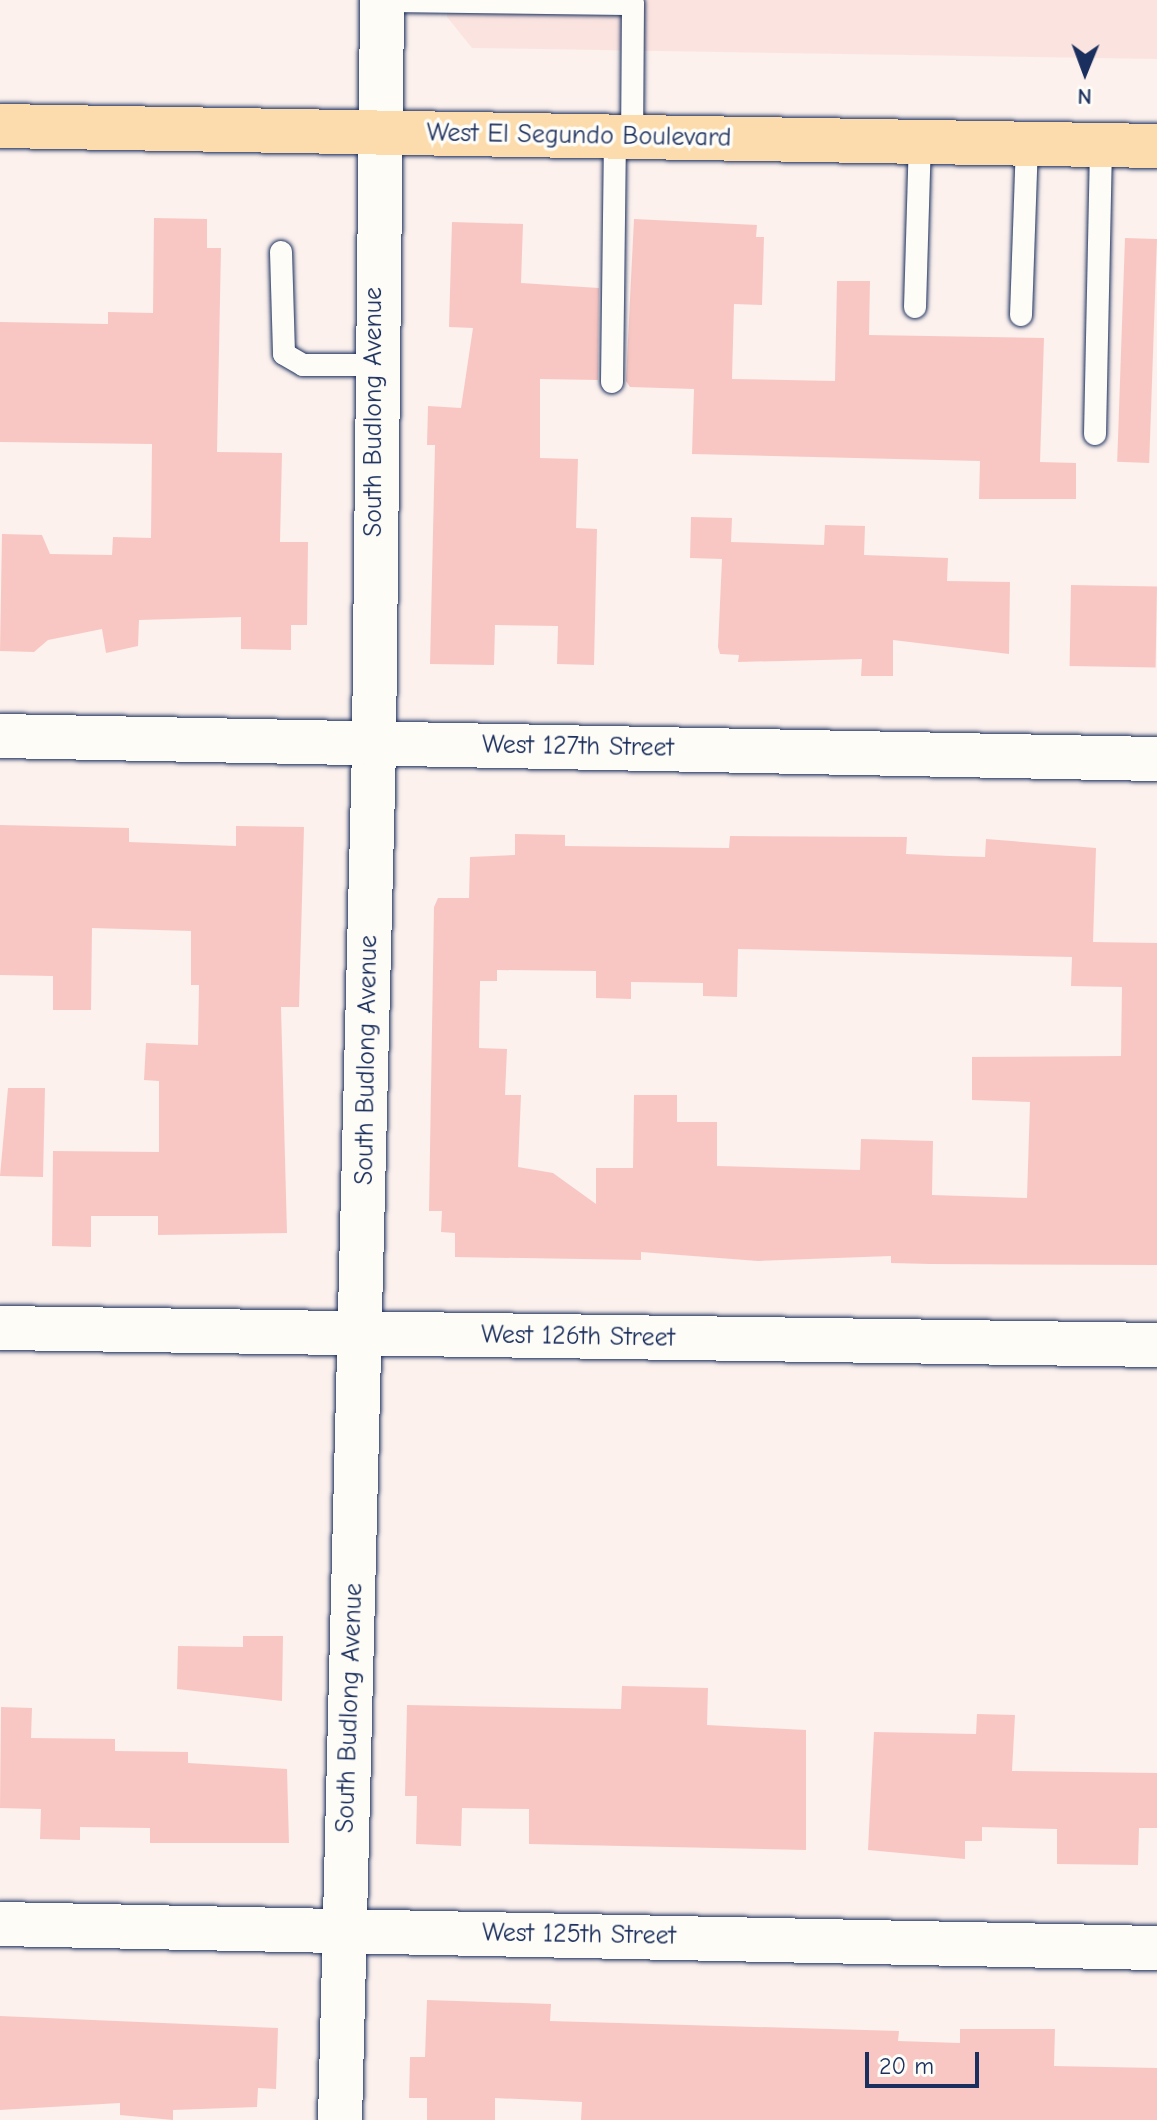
<!DOCTYPE html>
<html>
<head>
<meta charset="utf-8">
<style>
  body { margin:0 }
  #map { position:relative; width:1157px; height:2120px; overflow:hidden; background:#fcf1ed; font-family:"Comic Neue",sans-serif }
  div>[style] { position:absolute }
  [style*='--x'] { left:calc(var(--x)*1px); top:calc(var(--y)*1px); width:calc(var(--w)*1px); rotate:calc(var(--a)*1deg) }
  .built>* { inset:0; background:#fbe4e0 }
  .building>* { inset:0; background:#f8c7c3; transform-origin:0 0 }
  .roads { filter:drop-shadow(0 0 2px #1b2f5e) drop-shadow(0 0 2px #1b2f5e) }
  .lane>* { height:22px; margin:-11px; padding:0 11px; transform-origin:11px; border-radius:11px; background:#fdfcf7 }
  .street>* { height:44px; margin:-22px; padding:0 22px; transform-origin:22px; border-radius:22px; background:#fdfcf7 }
  .secondary>* { height:44px; margin:-22px; padding:0 22px; transform-origin:22px; border-radius:22px; background:#fdfcf7 }
  .primary>* { height:44px; margin:-22px; padding:0 22px; transform-origin:22px; border-radius:22px; background:#fcdcac }
  span { translate:-50% -50%; white-space:nowrap; text-align:center; line-height:1.15; -webkit-text-stroke:7px #fdfcf7; paint-order:stroke }
  .street-label { font-size:26px; color:#1b2f5e }
  .north { position:absolute; left:1045px; top:32px; width:80px; height:80px; -webkit-text-stroke:6px #fdfcf7; paint-order:stroke; rotate:181deg; font-size:22px; font-weight:700; line-height:32px; text-align:center; color:#1b2f5e }
  .north::after { content:''; display:block; margin:auto; width:28px; height:36px; background:#1b2f5e; clip-path:polygon(50% 0,100% 100%,50% 72%,0 100%) }
  .scale { position:absolute; left:865px; top:2052px; width:114px; height:36px; box-sizing:border-box; border:4px solid #1b2f5e; border-top:0; padding-left:10px; font-size:24px; line-height:28px; white-space:nowrap; color:#1b2f5e; -webkit-text-stroke:6px #fdfcf7; paint-order:stroke }
</style>
</head>
<body>
<div id="map">
  <div class="built">
    <i style="clip-path:polygon(447px 0,1157px 0,1157px 59px,472px 48px,447px 17px)"></i>
  </div>
  <div class="building">
    <i style="clip-path:polygon(154px 218px,207px 219px,207px 248px,221px 248px,217px 452px,282px 453px,280px 542px,308px 542px,307px 625px,291px 625px,291px 650px,241px 649px,241px 617px,139px 620px,138px 646px,106px 653px,102px 629px,48px 640px,34px 652px,0 651px,2px 534px,42px 535px,50px 554px,112px 555px,113px 537px,151px 538px,152px 444px,0 442px,0 322px,108px 324px,108px 312px,153px 313px)"></i>
    <i style="clip-path:polygon(634px 219px,757px 225px,756px 237px,764px 237px,762px 305px,734px 304px,732px 379px,835px 381px,837px 281px,870px 281px,869px 335px,1044px 338px,1040px 462px,1076px 463px,1076px 499px,979px 499px,980px 461px,692px 454px,694px 389px,630px 387px,626px 381px)"></i>
    <i style="clip-path:polygon(452px 222px,523px 224px,521px 283px,599px 288px,598px 380px,540px 379px,540px 458px,578px 459px,576px 528px,597px 529px,594px 665px,557px 664px,558px 626px,495px 625px,494px 665px,430px 664px,435px 445px,427px 445px,428px 406px,461px 408px,473px 328px,449px 327px)"></i>
    <i style="left:1125px;top:238px;width:32px;height:224px;rotate:2deg"></i>
    <i style="clip-path:polygon(691px 517px,732px 518px,731px 542px,824px 545px,825px 525px,865px 526px,864px 555px,948px 558px,947px 581px,1010px 582px,1009px 654px,893px 640px,893px 676px,861px 676px,862px 659px,738px 662px,739px 655px,720px 654px,718px 647px,722px 559px,690px 558px)"></i>
    <i style="left:1071px;top:585px;width:86px;height:81px;rotate:1deg"></i>
    <i style="clip-path:polygon(0 825px,129px 828px,129px 842px,236px 846px,236px 826px,304px 827px,299px 1007px,281px 1007px,287px 1233px,158px 1235px,158px 1216px,91px 1216px,91px 1247px,52px 1246px,53px 1151px,159px 1152px,159px 1081px,144px 1080px,146px 1043px,198px 1045px,199px 985px,191px 985px,191px 931px,92px 928px,91px 1010px,53px 1010px,53px 976px,0 975px)"></i>
    <i style="clip-path:polygon(evenodd,515px 834px,565px 835px,565px 846px,729px 848px,730px 836px,907px 837px,906px 854px,950px 856px,985px 857px,986px 839px,1096px 848px,1093px 942px,1157px 943px,1157px 1265px,930px 1264px,891px 1263px,891px 1256px,758px 1261px,641px 1252px,641px 1260px,455px 1257px,455px 1233px,441px 1232px,442px 1211px,429px 1211px,434px 907px,438px 898px,469px 898px,470px 857px,515px 855px,515px 834px,738px 949px,1072px 957px,1071px 986px,1122px 987px,1121px 1056px,972px 1057px,972px 1100px,1030px 1102px,1027px 1198px,932px 1195px,933px 1141px,861px 1139px,860px 1170px,717px 1166px,717px 1122px,677px 1122px,677px 1095px,634px 1095px,633px 1168px,596px 1168px,596px 1204px,553px 1173px,518px 1167px,521px 1095px,505px 1095px,507px 1049px,479px 1048px,480px 981px,497px 981px,497px 970px,596px 971px,596px 998px,631px 999px,631px 982px,703px 983px,703px 996px,737px 997px,738px 949px)"></i>
    <i style="clip-path:polygon(8px 1088px,45px 1088px,43px 1177px,0 1176px)"></i>
    <i style="clip-path:polygon(243px 1636px,283px 1636px,282px 1701px,177px 1689px,178px 1646px,243px 1647px)"></i>
    <i style="clip-path:polygon(622px 1686px,708px 1688px,707px 1725px,806px 1730px,806px 1850px,529px 1844px,529px 1809px,462px 1808px,461px 1846px,416px 1844px,417px 1796px,405px 1796px,407px 1705px,621px 1709px)"></i>
    <i style="clip-path:polygon(1px 1707px,32px 1708px,31px 1738px,115px 1739px,115px 1751px,188px 1752px,188px 1763px,287px 1769px,289px 1843px,150px 1843px,150px 1828px,80px 1827px,80px 1840px,40px 1839px,41px 1809px,0 1808px)"></i>
    <i style="clip-path:polygon(977px 1714px,1015px 1715px,1012px 1771px,1157px 1773px,1157px 1828px,1139px 1828px,1138px 1865px,1057px 1864px,1057px 1829px,982px 1827px,982px 1841px,965px 1841px,965px 1859px,868px 1850px,874px 1732px,976px 1734px)"></i>
    <i style="clip-path:polygon(427px 2000px,551px 2004px,550px 2021px,899px 2031px,898px 2041px,960px 2043px,960px 2029px,1055px 2029px,1054px 2066px,1157px 2068px,1157px 2120px,581px 2120px,582px 2102px,495px 2098px,495px 2120px,427px 2120px,427px 2098px,409px 2098px,410px 2057px,425px 2057px)"></i>
    <i style="clip-path:polygon(0 2016px,278px 2028px,276px 2089px,258px 2088px,257px 2107px,173px 2110px,173px 2120px,120px 2115px,120px 2103px,0 2110px)"></i>
  </div>
  <div class="roads">
    <div class="lane">
      <i style="--x:382;--y:1;--w:251;--a:0.7"></i>
      <i style="--x:633;--y:4;--w:133;--a:90.4"></i>
      <i style="--x:281;--y:252;--w:102;--a:88.3"></i>
      <i style="--x:284;--y:354;--w:22;--a:30"></i>
      <i style="--x:303;--y:365;--w:70;--a:0"></i>
      <i style="--x:915;--y:307;--w:165;--a:-88.3"></i>
      <i style="--x:1021;--y:315;--w:171;--a:-88"></i>
      <i style="--x:612;--y:382;--w:246;--a:-89.3"></i>
      <i style="--x:1095;--y:434;--w:289;--a:-88.8"></i>
    </div>
    <div class="street">
      <i style="--x:0;--y:736;--w:1157;--a:1.14"></i>
      <i style="--x:0;--y:1328;--w:1157;--a:0.84"></i>
      <i style="--x:0;--y:1924;--w:1157;--a:1.19"></i>
    </div>
    <div class="secondary">
      <i style="--x:340;--y:2120;--w:1376;--a:-88.58"></i>
      <i style="--x:374;--y:744;--w:744;--a:-89.38"></i>
    </div>
    <div class="primary">
      <i style="--x:0;--y:126;--w:1157;--a:0.99"></i>
    </div>
  </div>
  <div class="street-label">
    <span style="left:579px;top:136px;rotate:1deg">West El Segundo Boulevard</span>
    <span style="left:374px;top:412px;rotate:-90deg">South Budlong Avenue</span>
    <span style="left:578px;top:747px;rotate:1deg">West 127th Street</span>
    <span style="left:367px;top:1060px;rotate:-89deg">South Budlong Avenue</span>
    <span style="left:578px;top:1337px;rotate:1deg">West 126th Street</span>
    <span style="left:350px;top:1708px;rotate:-88deg">South Budlong Avenue</span>
    <span style="left:579px;top:1935px;rotate:1deg">West 125th Street</span>
  </div>
  <div class="north">N</div>
  <div class="scale">20 m</div>
</div>
</body>
</html>
